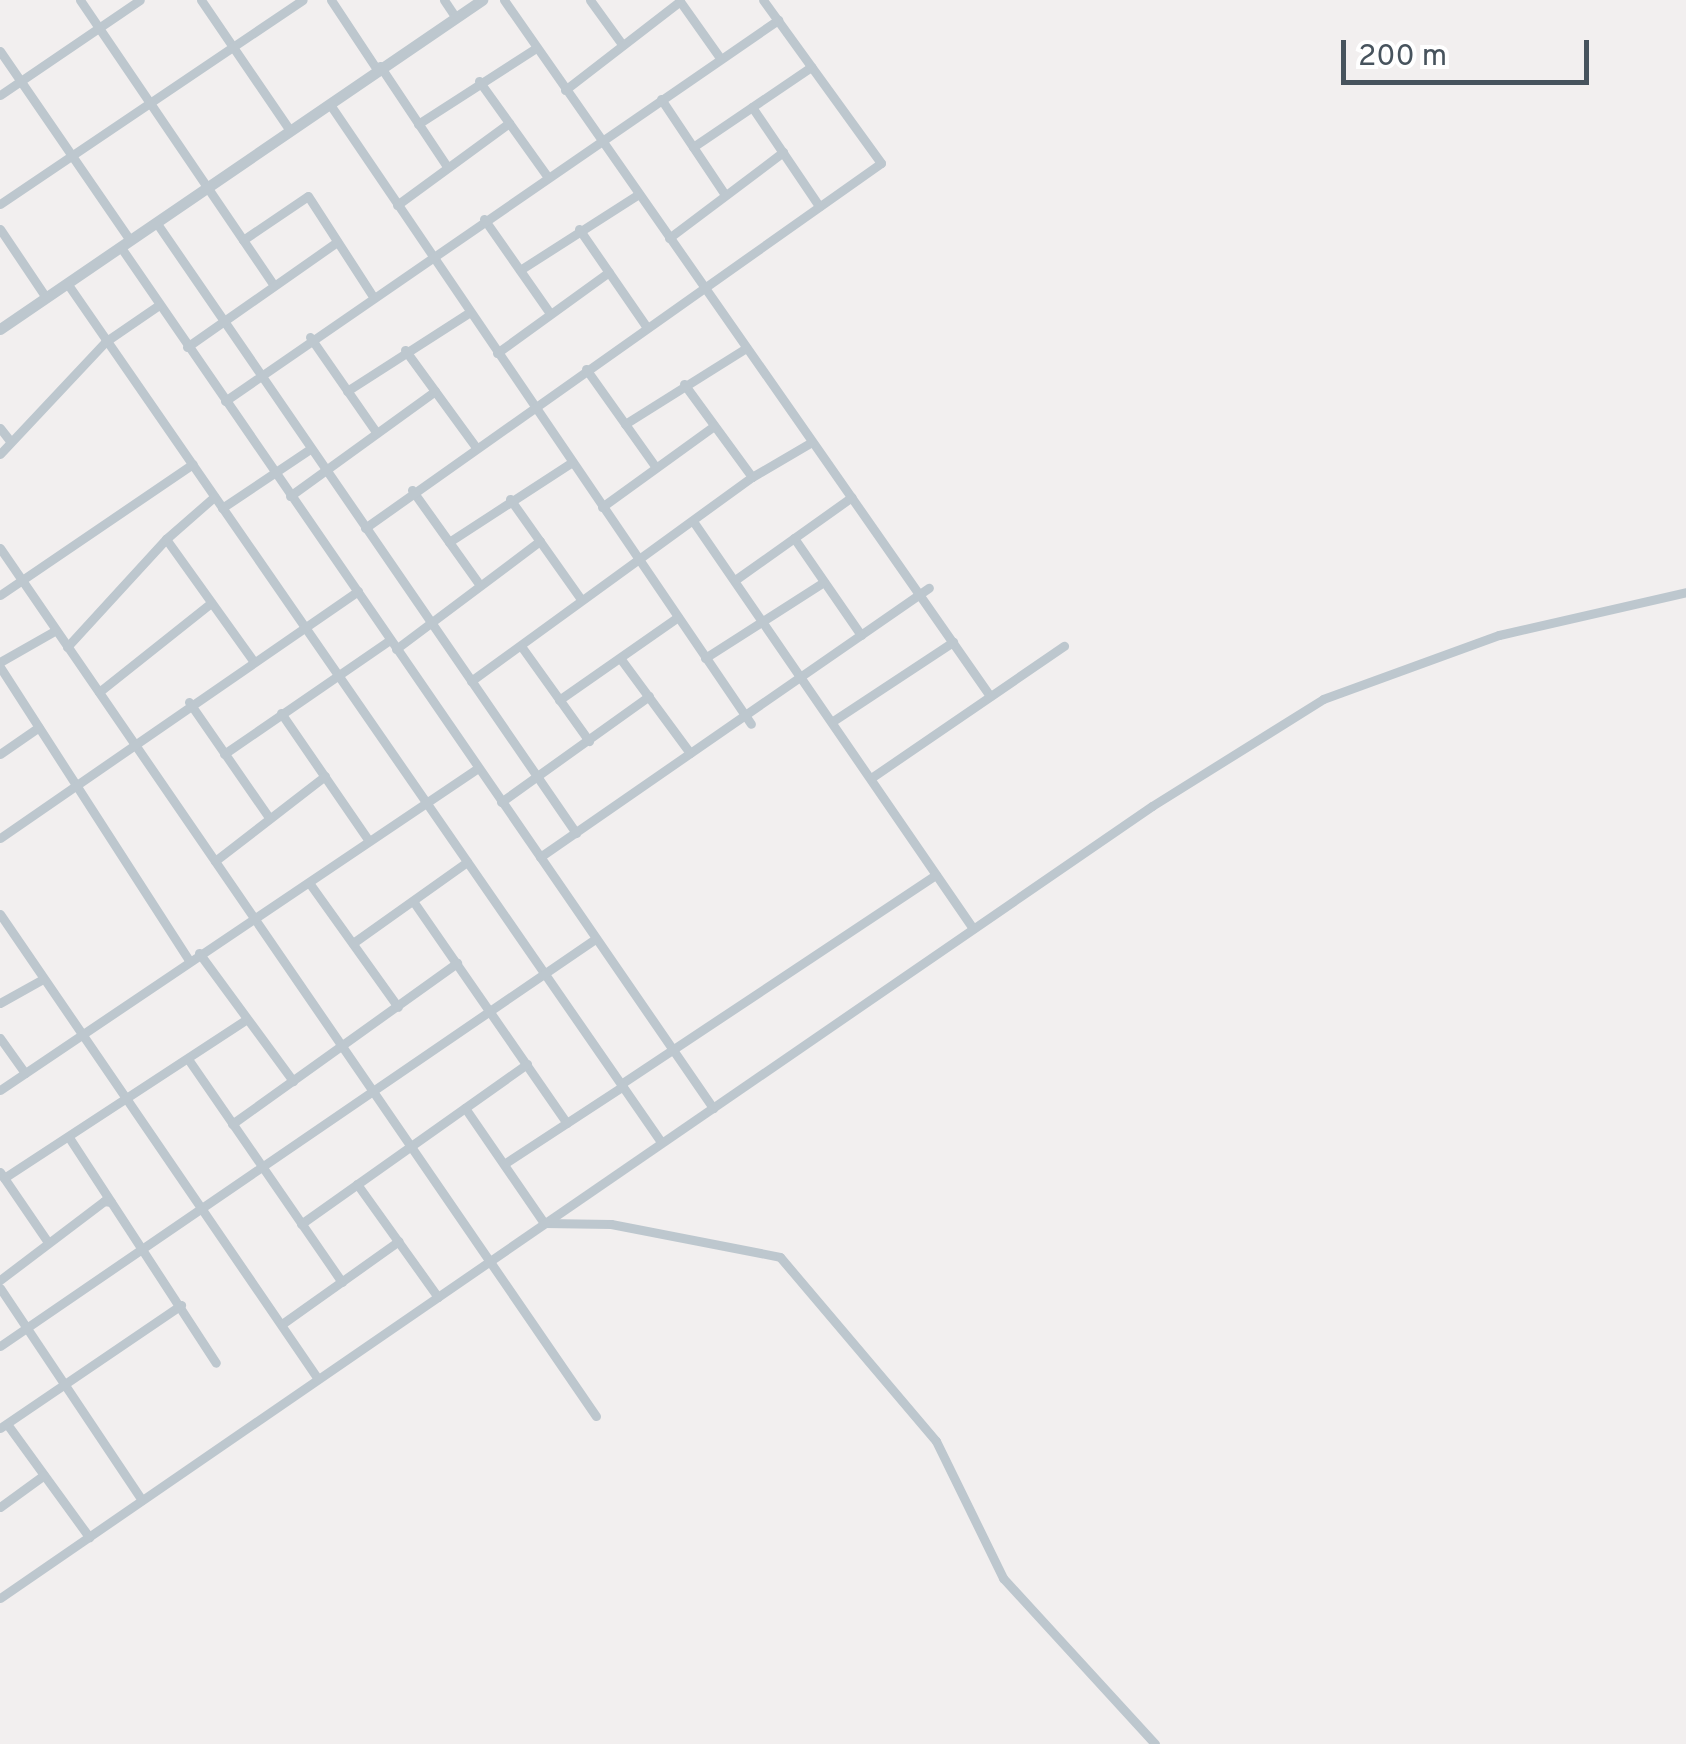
<!DOCTYPE html>
<html>
<head>
<meta charset="utf-8">
<style>
  body { margin:0 }
  #map { position:relative; width:1686px; height:1744px; overflow:hidden; background:#f2efef; font-family:Overpass,sans-serif }
  div>[style] { position:absolute }
  [style*='--x'] { left:calc(var(--x)*1px); top:calc(var(--y)*1px); width:calc(var(--w)*1px); rotate:calc(var(--a)*1deg) }
  .minor>* { height:9px; margin:-4.5px; padding:0 4.5px; transform-origin:4.5px; border-radius:4.5px; background:#bdc7ce }
  .tertiary>* { height:11px; margin:-5.5px; padding:0 5.5px; transform-origin:5.5px; border-radius:5.5px; background:#bdc7ce }
  span { translate:-50% -50%; white-space:nowrap; text-align:center; line-height:1.15; -webkit-text-stroke:8px #fff; paint-order:stroke }
  .scale { position:absolute; left:1341px; top:40px; width:248px; height:45px; box-sizing:border-box; border:5px solid #47535d; border-top:0; padding-left:12px; font-size:30px; line-height:35px; white-space:nowrap; color:#47535d; -webkit-text-stroke:8px #fff; paint-order:stroke }
</style>
</head>
<body>
<div id="map">
  <div class="minor">
    <i style="--x:80;--y:0;--w:343;--a:55.8"></i>
    <i style="--x:201;--y:0;--w:156;--a:55.7"></i>
    <i style="--x:331;--y:0;--w:85;--a:56.5"></i>
    <i style="--x:444;--y:0;--w:18;--a:56"></i>
    <i style="--x:504;--y:0;--w:849;--a:55.07"></i>
    <i style="--x:590;--y:0;--w:53;--a:54.2"></i>
    <i style="--x:679;--y:0;--w:71;--a:54.7"></i>
    <i style="--x:0;--y:51;--w:228;--a:55.5"></i>
    <i style="--x:380;--y:66;--w:119;--a:56.3"></i>
    <i style="--x:479;--y:81;--w:117;--a:54.4"></i>
    <i style="--x:565;--y:90;--w:145;--a:-37.7"></i>
    <i style="--x:0;--y:95;--w:169;--a:-34.2"></i>
    <i style="--x:661;--y:99;--w:113;--a:56.2"></i>
    <i style="--x:331;--y:106;--w:747;--a:55.8"></i>
    <i style="--x:752;--y:107;--w:120;--a:55.9"></i>
    <i style="--x:418;--y:124;--w:140;--a:-32.8"></i>
    <i style="--x:693;--y:147;--w:143;--a:-34.1"></i>
    <i style="--x:0;--y:204;--w:365;--a:-34"></i>
    <i style="--x:397;--y:205;--w:139;--a:-36.2"></i>
    <i style="--x:484;--y:219;--w:113;--a:55"></i>
    <i style="--x:158;--y:225;--w:738;--a:55.49"></i>
    <i style="--x:0;--y:229;--w:81;--a:56.1"></i>
    <i style="--x:579;--y:229;--w:118;--a:55.4"></i>
    <i style="--x:669;--y:238;--w:143;--a:-37"></i>
    <i style="--x:243;--y:240;--w:78;--a:-34.1"></i>
    <i style="--x:308;--y:196;--w:118;--a:57.1"></i>
    <i style="--x:122;--y:249;--w:1043;--a:55.47"></i>
    <i style="--x:520;--y:270;--w:141;--a:-32.6"></i>
    <i style="--x:69;--y:286;--w:1041;--a:55.33"></i>
    <i style="--x:310;--y:337;--w:116;--a:55.2"></i>
    <i style="--x:187;--y:347;--w:183;--a:-35"></i>
    <i style="--x:405;--y:350;--w:119;--a:53.9"></i>
    <i style="--x:497;--y:353;--w:138;--a:-35.9"></i>
    <i style="--x:586;--y:369;--w:119;--a:54.6"></i>
    <i style="--x:684;--y:384;--w:115;--a:53.8"></i>
    <i style="--x:347;--y:391;--w:146;--a:-32.7"></i>
    <i style="--x:225;--y:401;--w:672;--a:-34.57"></i>
    <i style="--x:625;--y:424;--w:143;--a:-32.1"></i>
    <i style="--x:0;--y:428;--w:16;--a:52"></i>
    <i style="--x:0;--y:454;--w:154;--a:-46.8"></i>
    <i style="--x:105;--y:342;--w:65;--a:-34.4"></i>
    <i style="--x:412;--y:490;--w:115;--a:54.5"></i>
    <i style="--x:290;--y:496;--w:179;--a:-35.9"></i>
    <i style="--x:510;--y:499;--w:121;--a:54.7"></i>
    <i style="--x:602;--y:507;--w:138;--a:-35.9"></i>
    <i style="--x:222;--y:508;--w:106;--a:-33.8"></i>
    <i style="--x:695;--y:524;--w:491;--a:55.5"></i>
    <i style="--x:365;--y:528;--w:632;--a:-35.27"></i>
    <i style="--x:881;--y:163;--w:201;--a:-125.9"></i>
    <i style="--x:794;--y:538;--w:118;--a:55.4"></i>
    <i style="--x:166;--y:539;--w:148;--a:54.4"></i>
    <i style="--x:449;--y:542;--w:147;--a:-33"></i>
    <i style="--x:0;--y:548;--w:1053;--a:55.53"></i>
    <i style="--x:735;--y:580;--w:143;--a:-35.4"></i>
    <i style="--x:0;--y:595;--w:233;--a:-34.2"></i>
    <i style="--x:521;--y:646;--w:117;--a:54.4"></i>
    <i style="--x:67;--y:647;--w:147;--a:-47.5"></i>
    <i style="--x:166;--y:539;--w:64;--a:-41.2"></i>
    <i style="--x:396;--y:649;--w:180;--a:-36.9"></i>
    <i style="--x:620;--y:658;--w:118;--a:53.6"></i>
    <i style="--x:705;--y:658;--w:141;--a:-32.6"></i>
    <i style="--x:0;--y:662;--w:64;--a:-29.7"></i>
    <i style="--x:0;--y:667;--w:349;--a:57.2"></i>
    <i style="--x:471;--y:681;--w:347;--a:-36"></i>
    <i style="--x:752;--y:477;--w:69;--a:-30.3"></i>
    <i style="--x:99;--y:692;--w:143;--a:-38.5"></i>
    <i style="--x:559;--y:700;--w:145;--a:-34.9"></i>
    <i style="--x:189;--y:702;--w:139;--a:55.3"></i>
    <i style="--x:281;--y:713;--w:152;--a:55.5"></i>
    <i style="--x:833;--y:721;--w:144;--a:-33.4"></i>
    <i style="--x:0;--y:754;--w:47;--a:-34.7"></i>
    <i style="--x:224;--y:754;--w:201;--a:-34.5"></i>
    <i style="--x:871;--y:778;--w:234;--a:-34.4"></i>
    <i style="--x:501;--y:802;--w:182;--a:-35.6"></i>
    <i style="--x:0;--y:838;--w:435;--a:-34.6"></i>
    <i style="--x:540;--y:857;--w:473;--a:-34.7"></i>
    <i style="--x:215;--y:861;--w:139;--a:-37.7"></i>
    <i style="--x:310;--y:884;--w:151;--a:54.4"></i>
    <i style="--x:413;--y:901;--w:270;--a:55.3"></i>
    <i style="--x:0;--y:914;--w:563;--a:55.63"></i>
    <i style="--x:353;--y:943;--w:140;--a:-35.4"></i>
    <i style="--x:199;--y:953;--w:159;--a:53.7"></i>
    <i style="--x:0;--y:1003;--w:49;--a:-29.2"></i>
    <i style="--x:0;--y:1038;--w:43;--a:54.5"></i>
    <i style="--x:188;--y:1059;--w:271;--a:55.4"></i>
    <i style="--x:621;--y:1084;--w:378;--a:-33.6"></i>
    <i style="--x:0;--y:1090;--w:576;--a:-33.97"></i>
    <i style="--x:465;--y:1108;--w:140;--a:55.5"></i>
    <i style="--x:544;--y:1223;--w:67;--a:0.9"></i>
    <i style="--x:611;--y:1224;--w:172;--a:11"></i>
    <i style="--x:780;--y:1257;--w:241;--a:49.7"></i>
    <i style="--x:936;--y:1441;--w:153;--a:63.9"></i>
    <i style="--x:1003;--y:1578;--w:225;--a:47.5"></i>
    <i style="--x:232;--y:1124;--w:277;--a:-35.6"></i>
    <i style="--x:70;--y:1139;--w:267;--a:56.9"></i>
    <i style="--x:504;--y:1164;--w:142;--a:-33.2"></i>
    <i style="--x:0;--y:1172;--w:83;--a:55.7"></i>
    <i style="--x:4;--y:1178;--w:290;--a:-33.2"></i>
    <i style="--x:357;--y:1184;--w:139;--a:54.4"></i>
    <i style="--x:301;--y:1224;--w:277;--a:-35.3"></i>
    <i style="--x:0;--y:1280;--w:131;--a:-37.2"></i>
    <i style="--x:104;--y:1201;--w:7;--a:8"></i>
    <i style="--x:0;--y:1288;--w:255;--a:56.2"></i>
    <i style="--x:282;--y:1324;--w:143;--a:-35.4"></i>
    <i style="--x:0;--y:1346;--w:721;--a:-34.37"></i>
    <i style="--x:7;--y:1424;--w:140;--a:54"></i>
    <i style="--x:0;--y:1428;--w:219;--a:-34.2"></i>
    <i style="--x:0;--y:1507;--w:54;--a:-36"></i>
    <i style="--x:0;--y:1598;--w:1398;--a:-34.51"></i>
    <i style="--x:1152;--y:806;--w:202;--a:-32"></i>
    <i style="--x:1323;--y:699;--w:187;--a:-20"></i>
    <i style="--x:1499;--y:635;--w:192;--a:-12.9"></i>
  </div>
  <div class="tertiary">
    <i style="--x:0;--y:329;--w:584;--a:-34.32"></i>
  </div>
  <div class="scale">200 m</div>
</div>
</body>
</html>
